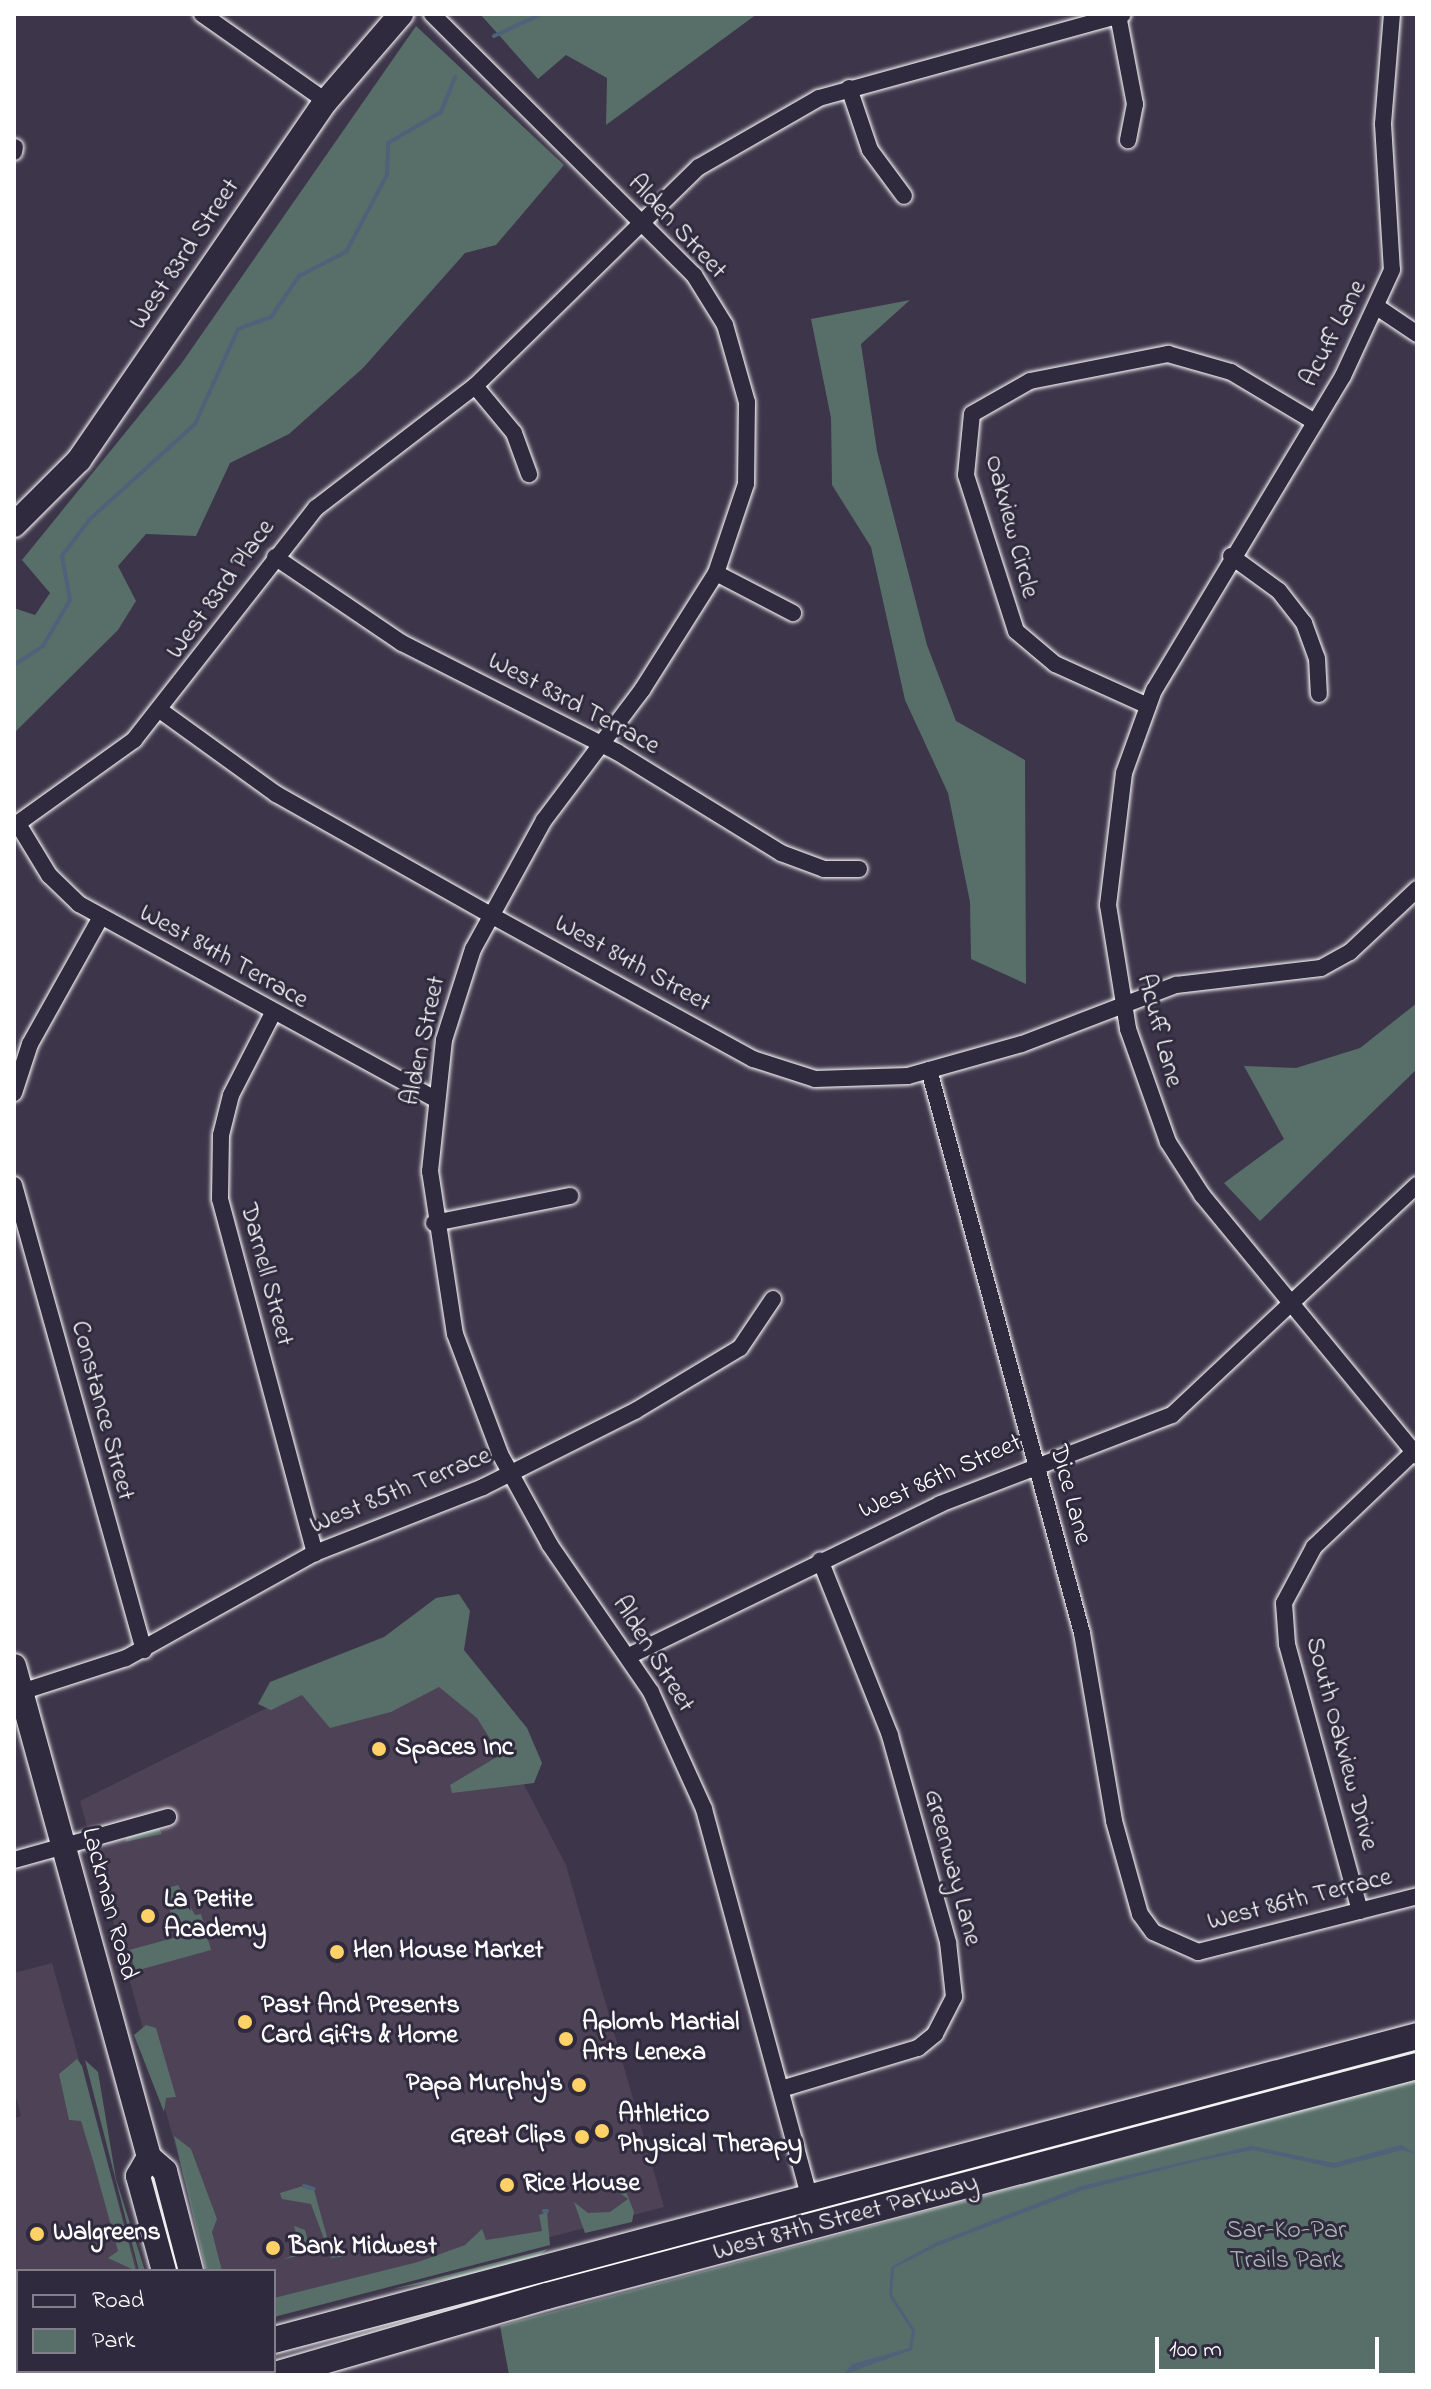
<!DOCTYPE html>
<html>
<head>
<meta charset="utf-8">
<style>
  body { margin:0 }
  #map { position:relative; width:1431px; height:2389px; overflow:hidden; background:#3d3549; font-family:"Indie Flower",sans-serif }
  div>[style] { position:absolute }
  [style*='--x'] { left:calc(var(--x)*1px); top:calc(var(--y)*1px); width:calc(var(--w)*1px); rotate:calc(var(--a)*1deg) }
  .built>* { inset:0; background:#4e4257 }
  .green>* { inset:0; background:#586e69 }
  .water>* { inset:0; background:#4e6379 }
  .stream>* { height:4px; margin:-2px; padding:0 2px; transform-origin:2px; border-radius:2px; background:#4e6379 }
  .roads { filter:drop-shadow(0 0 2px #fff) drop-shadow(0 0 2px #fff) }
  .street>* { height:16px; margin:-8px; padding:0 8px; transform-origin:8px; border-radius:8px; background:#2f2a3d }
  .secondary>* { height:24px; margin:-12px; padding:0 12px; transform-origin:12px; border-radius:12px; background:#2f2a3d }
  .primary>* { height:26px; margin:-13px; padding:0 13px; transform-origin:13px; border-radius:13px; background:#2f2a3d }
  .dots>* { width:22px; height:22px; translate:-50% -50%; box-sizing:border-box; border:4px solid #2f2a3d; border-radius:50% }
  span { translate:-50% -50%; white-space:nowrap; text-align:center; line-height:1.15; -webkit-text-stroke:6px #2f2a3d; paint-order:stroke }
  .street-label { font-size:26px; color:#fff }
  .poi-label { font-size:26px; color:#fff; font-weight:700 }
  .left { translate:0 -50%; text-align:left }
  .right { translate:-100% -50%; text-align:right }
  .park-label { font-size:26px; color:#acb6b4 }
  .frame { position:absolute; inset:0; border:16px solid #fff; pointer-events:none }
  .legend { position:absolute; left:16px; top:2269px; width:260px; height:104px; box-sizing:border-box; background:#2f2a3d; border:2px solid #827f8b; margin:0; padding:10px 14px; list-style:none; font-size:24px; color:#fff }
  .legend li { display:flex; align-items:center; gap:16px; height:40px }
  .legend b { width:40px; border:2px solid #827f8b }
  .scale { position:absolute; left:1155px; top:2337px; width:224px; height:36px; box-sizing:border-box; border:4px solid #fff; border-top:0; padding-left:10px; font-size:24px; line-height:28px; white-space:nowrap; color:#fff; -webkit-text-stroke:6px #2f2a3d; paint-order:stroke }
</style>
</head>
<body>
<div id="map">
  <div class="built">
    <i style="clip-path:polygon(439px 1622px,566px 1865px,664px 2207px,274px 2310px,274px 2271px,210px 2271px,80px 1801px)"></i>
    <i style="clip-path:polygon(52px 1963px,138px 2271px,18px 2271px,14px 2375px,14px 2118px,21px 2116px,14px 2089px,14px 1973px)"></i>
  </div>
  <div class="green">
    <i style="clip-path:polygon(480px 14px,757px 14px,606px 125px,607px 78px,566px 55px,538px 79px)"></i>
    <i style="clip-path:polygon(416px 26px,564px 165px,496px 245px,465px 253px,363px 368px,289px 434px,230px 463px,196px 536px,146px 534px,118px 566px,136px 601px,118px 630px,14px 733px,14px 608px,35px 615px,50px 593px,22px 560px,181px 364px)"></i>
    <i style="clip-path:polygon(910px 300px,861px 344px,877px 451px,927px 645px,956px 721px,1025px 760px,1026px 984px,971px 959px,970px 902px,948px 793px,905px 700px,871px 547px,832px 485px,831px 418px,811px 319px)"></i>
    <i style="clip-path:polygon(1417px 1003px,1417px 1069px,1260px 1221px,1224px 1183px,1284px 1139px,1244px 1066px,1296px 1068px,1360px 1048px)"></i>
    <i style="clip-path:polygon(459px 1594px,470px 1611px,464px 1650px,527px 1728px,542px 1763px,534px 1783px,452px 1793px,450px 1785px,500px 1755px,477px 1718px,439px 1687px,391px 1712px,330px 1728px,302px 1695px,271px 1710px,258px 1704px,270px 1682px,384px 1637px,436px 1598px)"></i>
    <i style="clip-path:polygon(159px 1828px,162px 1834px,125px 1842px,127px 1837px)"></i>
    <i style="clip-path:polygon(178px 1885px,195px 1915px,201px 1914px,211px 1950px,135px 1971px,129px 1950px,177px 1937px,164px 1889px)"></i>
    <i style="clip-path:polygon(146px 2025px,156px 2028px,176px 2097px,166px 2098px,164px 2112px,134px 2035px)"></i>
    <i style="clip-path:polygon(1417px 2049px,1417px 2055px,832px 2209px,868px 2196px)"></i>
    <i style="clip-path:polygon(77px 2059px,82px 2066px,136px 2271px,108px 2258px,118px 2251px,94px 2164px,81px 2121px,69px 2120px,59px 2074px)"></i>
    <i style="clip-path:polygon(85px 2060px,98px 2072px,116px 2179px,145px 2271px,139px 2271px)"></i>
    <i style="clip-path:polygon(1417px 2079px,1417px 2375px,509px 2375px,500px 2326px)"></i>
    <i style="clip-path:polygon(174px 2136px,191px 2149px,217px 2219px,212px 2232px,222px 2271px,206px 2271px)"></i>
    <i style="clip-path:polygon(303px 2186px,314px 2190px,332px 2255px,347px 2256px,331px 2258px,311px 2204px,282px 2199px,280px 2193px)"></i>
    <i style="clip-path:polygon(625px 2189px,634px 2212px,632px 2222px,585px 2233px,574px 2202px,588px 2213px,610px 2212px,628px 2199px,620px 2193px)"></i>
    <i style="clip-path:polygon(547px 2212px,550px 2245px,274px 2317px,274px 2298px,418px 2262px,465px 2245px,482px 2229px,486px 2240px,542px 2231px,539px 2215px)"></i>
    <i style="clip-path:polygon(294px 2226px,305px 2230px,311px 2252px,282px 2260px,301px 2252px)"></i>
    <i style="clip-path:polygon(548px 2249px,523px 2266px,393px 2289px)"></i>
    <i style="clip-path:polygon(18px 2350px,18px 2371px,76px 2371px,14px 2375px)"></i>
  </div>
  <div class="water">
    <i style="clip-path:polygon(1401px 2145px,1417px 2154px,1402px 2150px,1334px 2168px,1253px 2150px,1198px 2161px,1083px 2190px,937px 2246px,894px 2268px,892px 2295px,915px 2330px,912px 2350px,843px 2375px,852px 2364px,909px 2348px,912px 2331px,889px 2296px,891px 2267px,935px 2243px,1081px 2186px,1251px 2146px,1334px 2163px)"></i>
  </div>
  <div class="stream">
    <i style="--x:494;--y:36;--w:52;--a:-25.1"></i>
    <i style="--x:14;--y:665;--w:35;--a:-33"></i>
    <i style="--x:43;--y:646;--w:53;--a:-59.6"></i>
    <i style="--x:70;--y:600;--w:45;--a:-100.3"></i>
    <i style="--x:62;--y:556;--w:46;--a:-52.9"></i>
    <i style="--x:90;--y:519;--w:142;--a:-42.1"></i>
    <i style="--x:195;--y:424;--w:104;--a:-65.6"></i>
    <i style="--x:238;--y:329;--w:35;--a:-20"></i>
    <i style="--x:271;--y:317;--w:50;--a:-55.7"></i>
    <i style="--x:299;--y:276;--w:53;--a:-27.1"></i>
    <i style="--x:346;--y:252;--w:87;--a:-62"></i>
    <i style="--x:387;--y:175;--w:32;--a:-88"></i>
    <i style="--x:388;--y:143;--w:61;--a:-30.3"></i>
    <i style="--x:441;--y:112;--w:38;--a:-68"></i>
    <i style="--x:304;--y:2186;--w:10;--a:17"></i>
    <i style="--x:544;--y:2211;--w:3;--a:0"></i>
  </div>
  <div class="roads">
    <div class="street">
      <i style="--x:202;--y:14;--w:151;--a:35.1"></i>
      <i style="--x:432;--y:14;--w:370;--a:44.9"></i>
      <i style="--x:694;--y:275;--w:59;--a:58.2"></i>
      <i style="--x:725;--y:325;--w:80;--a:74.1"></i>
      <i style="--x:747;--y:402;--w:82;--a:90.7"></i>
      <i style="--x:746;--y:484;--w:94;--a:108.6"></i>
      <i style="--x:716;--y:573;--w:138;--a:122.3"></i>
      <i style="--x:642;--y:690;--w:163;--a:127"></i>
      <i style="--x:544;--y:820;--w:147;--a:118.8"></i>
      <i style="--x:473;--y:949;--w:96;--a:107.7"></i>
      <i style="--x:444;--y:1040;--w:132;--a:96.1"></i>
      <i style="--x:430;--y:1171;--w:165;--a:81.3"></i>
      <i style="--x:455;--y:1334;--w:128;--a:69.4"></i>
      <i style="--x:500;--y:1454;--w:104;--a:61.2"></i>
      <i style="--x:550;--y:1545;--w:178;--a:55.5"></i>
      <i style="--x:651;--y:1692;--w:128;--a:65.6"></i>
      <i style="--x:704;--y:1809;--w:404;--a:74.8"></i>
      <i style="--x:1392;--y:14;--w:110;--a:94.7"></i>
      <i style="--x:1383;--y:124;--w:146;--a:86.5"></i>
      <i style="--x:1392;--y:270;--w:117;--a:114.8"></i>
      <i style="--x:1343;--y:376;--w:366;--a:121"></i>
      <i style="--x:1154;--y:690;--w:88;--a:109.9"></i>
      <i style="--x:1124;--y:773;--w:133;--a:96.9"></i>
      <i style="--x:1108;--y:905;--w:126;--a:80.8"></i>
      <i style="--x:1128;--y:1029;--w:120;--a:70.5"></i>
      <i style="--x:1168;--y:1142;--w:63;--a:57.3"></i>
      <i style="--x:1202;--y:1195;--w:338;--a:50.5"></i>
      <i style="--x:1118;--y:15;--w:91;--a:79.2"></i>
      <i style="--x:1135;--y:104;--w:37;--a:101"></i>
      <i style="--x:849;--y:88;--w:65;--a:71.3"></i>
      <i style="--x:870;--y:150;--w:57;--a:53.5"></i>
      <i style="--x:14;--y:152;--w:5;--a:-79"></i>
      <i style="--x:1380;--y:309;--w:45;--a:34"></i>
      <i style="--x:475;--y:386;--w:61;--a:50.3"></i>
      <i style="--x:514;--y:433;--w:44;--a:69.9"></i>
      <i style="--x:1231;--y:556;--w:59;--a:36.1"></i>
      <i style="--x:1279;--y:591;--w:41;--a:52"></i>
      <i style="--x:1304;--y:623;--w:37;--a:70"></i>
      <i style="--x:1317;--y:658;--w:36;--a:87"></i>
      <i style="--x:275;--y:557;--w:153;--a:34.1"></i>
      <i style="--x:402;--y:643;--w:241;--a:26.9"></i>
      <i style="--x:617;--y:752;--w:193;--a:31.6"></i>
      <i style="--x:781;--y:853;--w:46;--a:20.4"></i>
      <i style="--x:824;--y:869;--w:35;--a:0"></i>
      <i style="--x:716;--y:573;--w:87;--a:27.5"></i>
      <i style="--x:1148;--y:706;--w:102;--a:-155.7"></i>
      <i style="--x:1055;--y:664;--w:51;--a:-139.8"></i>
      <i style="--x:1016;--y:631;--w:164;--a:-107.8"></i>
      <i style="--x:966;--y:475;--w:61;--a:-84.4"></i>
      <i style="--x:972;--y:414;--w:67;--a:-29.6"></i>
      <i style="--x:1030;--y:381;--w:141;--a:-11.1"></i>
      <i style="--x:1168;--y:354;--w:66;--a:15.9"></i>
      <i style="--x:1231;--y:372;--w:98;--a:30.8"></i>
      <i style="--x:161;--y:711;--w:142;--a:35.8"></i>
      <i style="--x:276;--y:794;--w:244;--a:29.4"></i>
      <i style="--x:489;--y:914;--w:301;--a:28.8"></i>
      <i style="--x:753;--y:1059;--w:65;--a:17.9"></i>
      <i style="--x:815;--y:1079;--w:93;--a:-1.8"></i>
      <i style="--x:908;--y:1076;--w:118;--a:-15.7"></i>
      <i style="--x:1022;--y:1044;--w:165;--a:-21"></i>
      <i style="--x:1176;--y:985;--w:146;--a:-6.7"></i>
      <i style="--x:1321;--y:968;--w:33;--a:-29"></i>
      <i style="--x:1350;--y:952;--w:92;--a:-43.2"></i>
      <i style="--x:18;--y:824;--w:60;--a:58.7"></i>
      <i style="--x:49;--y:875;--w:42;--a:44"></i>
      <i style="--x:79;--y:904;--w:406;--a:28.7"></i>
      <i style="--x:14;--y:826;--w:148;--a:-35.6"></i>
      <i style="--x:134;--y:740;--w:295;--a:-51.9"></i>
      <i style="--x:316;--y:508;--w:200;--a:-37.5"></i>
      <i style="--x:475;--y:386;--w:313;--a:-44.4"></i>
      <i style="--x:699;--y:167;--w:138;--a:-29.9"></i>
      <i style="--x:819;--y:98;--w:315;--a:-15.4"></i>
      <i style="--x:273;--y:1013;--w:92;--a:117.1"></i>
      <i style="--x:231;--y:1095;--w:41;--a:104"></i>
      <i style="--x:221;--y:1135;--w:64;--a:90.9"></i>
      <i style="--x:220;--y:1199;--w:367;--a:75"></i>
      <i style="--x:929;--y:1070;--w:583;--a:74.8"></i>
      <i style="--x:1082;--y:1633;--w:191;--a:80.3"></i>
      <i style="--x:1114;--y:1821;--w:97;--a:74.4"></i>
      <i style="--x:1140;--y:1914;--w:22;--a:54"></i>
      <i style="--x:1153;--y:1932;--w:49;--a:24"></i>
      <i style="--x:1198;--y:1952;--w:226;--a:-14.3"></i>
      <i style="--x:14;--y:1093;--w:52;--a:-71.9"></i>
      <i style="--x:30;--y:1044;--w:145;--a:-60.8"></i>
      <i style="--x:14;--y:1185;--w:483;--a:74.4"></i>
      <i style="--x:434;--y:1223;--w:139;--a:-11.2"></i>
      <i style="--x:629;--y:1656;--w:346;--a:-26"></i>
      <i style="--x:940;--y:1504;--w:248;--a:-21"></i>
      <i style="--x:1172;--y:1415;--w:336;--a:-43.2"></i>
      <i style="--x:21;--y:1692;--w:110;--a:-17.9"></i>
      <i style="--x:126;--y:1658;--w:216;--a:-29.1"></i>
      <i style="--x:315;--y:1553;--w:180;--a:-21.4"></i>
      <i style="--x:483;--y:1487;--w:170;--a:-26.6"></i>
      <i style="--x:635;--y:1411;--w:122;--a:-31"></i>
      <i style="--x:740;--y:1348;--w:59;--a:-56"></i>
      <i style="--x:14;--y:1860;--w:160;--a:-15.6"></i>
      <i style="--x:1360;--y:1911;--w:277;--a:-105.3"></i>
      <i style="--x:1287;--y:1644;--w:41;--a:-94.2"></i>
      <i style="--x:1284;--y:1603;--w:64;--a:-61.8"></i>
      <i style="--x:1314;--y:1547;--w:142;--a:-43.6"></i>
      <i style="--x:781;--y:2089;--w:143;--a:-16.7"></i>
      <i style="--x:918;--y:2048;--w:22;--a:-39"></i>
      <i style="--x:935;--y:2034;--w:42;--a:-62.8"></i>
      <i style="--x:954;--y:1997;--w:55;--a:-96.2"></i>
      <i style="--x:948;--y:1942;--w:215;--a:-105.7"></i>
      <i style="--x:890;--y:1735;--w:188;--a:-111.8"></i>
    </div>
    <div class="secondary">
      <i style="--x:14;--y:525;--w:92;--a:-45"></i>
      <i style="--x:79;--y:460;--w:436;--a:-55.5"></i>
      <i style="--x:326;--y:101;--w:115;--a:-49.2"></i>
      <i style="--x:14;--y:1666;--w:509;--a:74.63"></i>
      <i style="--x:149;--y:2157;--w:21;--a:41"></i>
      <i style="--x:165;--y:2171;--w:103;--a:75.4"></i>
      <i style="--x:149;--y:2157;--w:22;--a:120"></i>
      <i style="--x:138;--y:2176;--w:98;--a:74.7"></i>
      <i style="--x:192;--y:2371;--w:4;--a:76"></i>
      <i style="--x:218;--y:2371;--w:4;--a:76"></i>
    </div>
    <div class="primary">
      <i style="--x:274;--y:2340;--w:1183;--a:-14.89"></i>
      <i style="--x:141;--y:2375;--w:16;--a:-15"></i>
      <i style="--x:275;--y:2375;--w:283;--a:-16.2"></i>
      <i style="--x:547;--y:2296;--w:900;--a:-14.81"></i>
    </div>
  </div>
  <div class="dots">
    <i style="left:379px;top:1749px;background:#ffd166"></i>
    <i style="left:148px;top:1916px;background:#ffd166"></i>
    <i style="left:337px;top:1952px;background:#ffd166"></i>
    <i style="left:245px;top:2022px;background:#ffd166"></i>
    <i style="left:566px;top:2039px;background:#ffd166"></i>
    <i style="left:579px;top:2085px;background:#ffd166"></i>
    <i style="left:602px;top:2131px;background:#ffd166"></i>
    <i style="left:582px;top:2137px;background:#ffd166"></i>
    <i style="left:507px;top:2185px;background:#ffd166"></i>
    <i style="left:37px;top:2234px;background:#ffd166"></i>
    <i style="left:273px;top:2248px;background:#ffd166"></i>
  </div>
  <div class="street-label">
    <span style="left:676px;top:228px;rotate:47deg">Alden Street</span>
    <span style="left:186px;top:255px;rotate:-56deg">West 83rd Street</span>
    <span style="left:1335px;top:334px;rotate:-63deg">Acuff Lane</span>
    <span style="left:1010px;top:527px;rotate:75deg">Oakview Circle</span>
    <span style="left:222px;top:590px;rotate:-54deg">West 83rd Place</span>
    <span style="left:573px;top:705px;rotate:28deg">West 83rd Terrace</span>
    <span style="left:223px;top:958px;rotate:29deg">West 84th Terrace</span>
    <span style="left:632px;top:965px;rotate:29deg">West 84th Street</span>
    <span style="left:1158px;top:1031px;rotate:75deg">Acuff Lane</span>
    <span style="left:425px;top:1041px;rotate:-78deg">Alden Street</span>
    <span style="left:265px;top:1275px;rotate:75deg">Darnell Street</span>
    <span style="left:101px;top:1411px;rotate:75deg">Constance Street</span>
    <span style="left:941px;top:1478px;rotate:-24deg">West 86th Street</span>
    <span style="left:401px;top:1492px;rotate:-22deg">West 85th Terrace</span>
    <span style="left:1069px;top:1495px;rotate:75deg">Dice Lane</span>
    <span style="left:652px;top:1655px;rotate:58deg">Alden Street</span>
    <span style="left:1340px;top:1744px;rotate:75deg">South Oakview Drive</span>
    <span style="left:951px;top:1868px;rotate:75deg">Greenway Lane</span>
    <span style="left:1300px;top:1901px;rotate:-14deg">West 86th Terrace</span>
    <span style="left:108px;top:1904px;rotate:75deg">Lackman Road</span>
    <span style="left:846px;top:2219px;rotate:-15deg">West 87th Street Parkway</span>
  </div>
  <div class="poi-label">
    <span class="left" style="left:395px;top:1749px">Spaces Inc</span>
    <span class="left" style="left:164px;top:1916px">La Petite<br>Academy</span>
    <span class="left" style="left:353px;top:1952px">Hen House Market</span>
    <span class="left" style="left:261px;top:2022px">Past And Presents<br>Card Gifts &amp; Home</span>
    <span class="left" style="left:582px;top:2039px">Aplomb Martial<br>Arts Lenexa</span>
    <span class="right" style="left:563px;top:2085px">Papa Murphy's</span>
    <span class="left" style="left:618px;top:2131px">Athletico<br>Physical Therapy</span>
    <span class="right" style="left:566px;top:2137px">Great Clips</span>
    <span class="left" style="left:523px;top:2185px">Rice House</span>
    <span class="left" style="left:53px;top:2234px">Walgreens</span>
    <span class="left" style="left:289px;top:2248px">Bank Midwest</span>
  </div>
  <div class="park-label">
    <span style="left:1286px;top:2247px">Sar-Ko-Par<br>Trails Park</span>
  </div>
  <div class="frame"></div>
  <ul class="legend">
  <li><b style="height:10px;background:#2f2a3d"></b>Road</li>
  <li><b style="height:22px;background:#586e69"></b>Park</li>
  </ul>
  <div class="scale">100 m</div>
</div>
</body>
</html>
